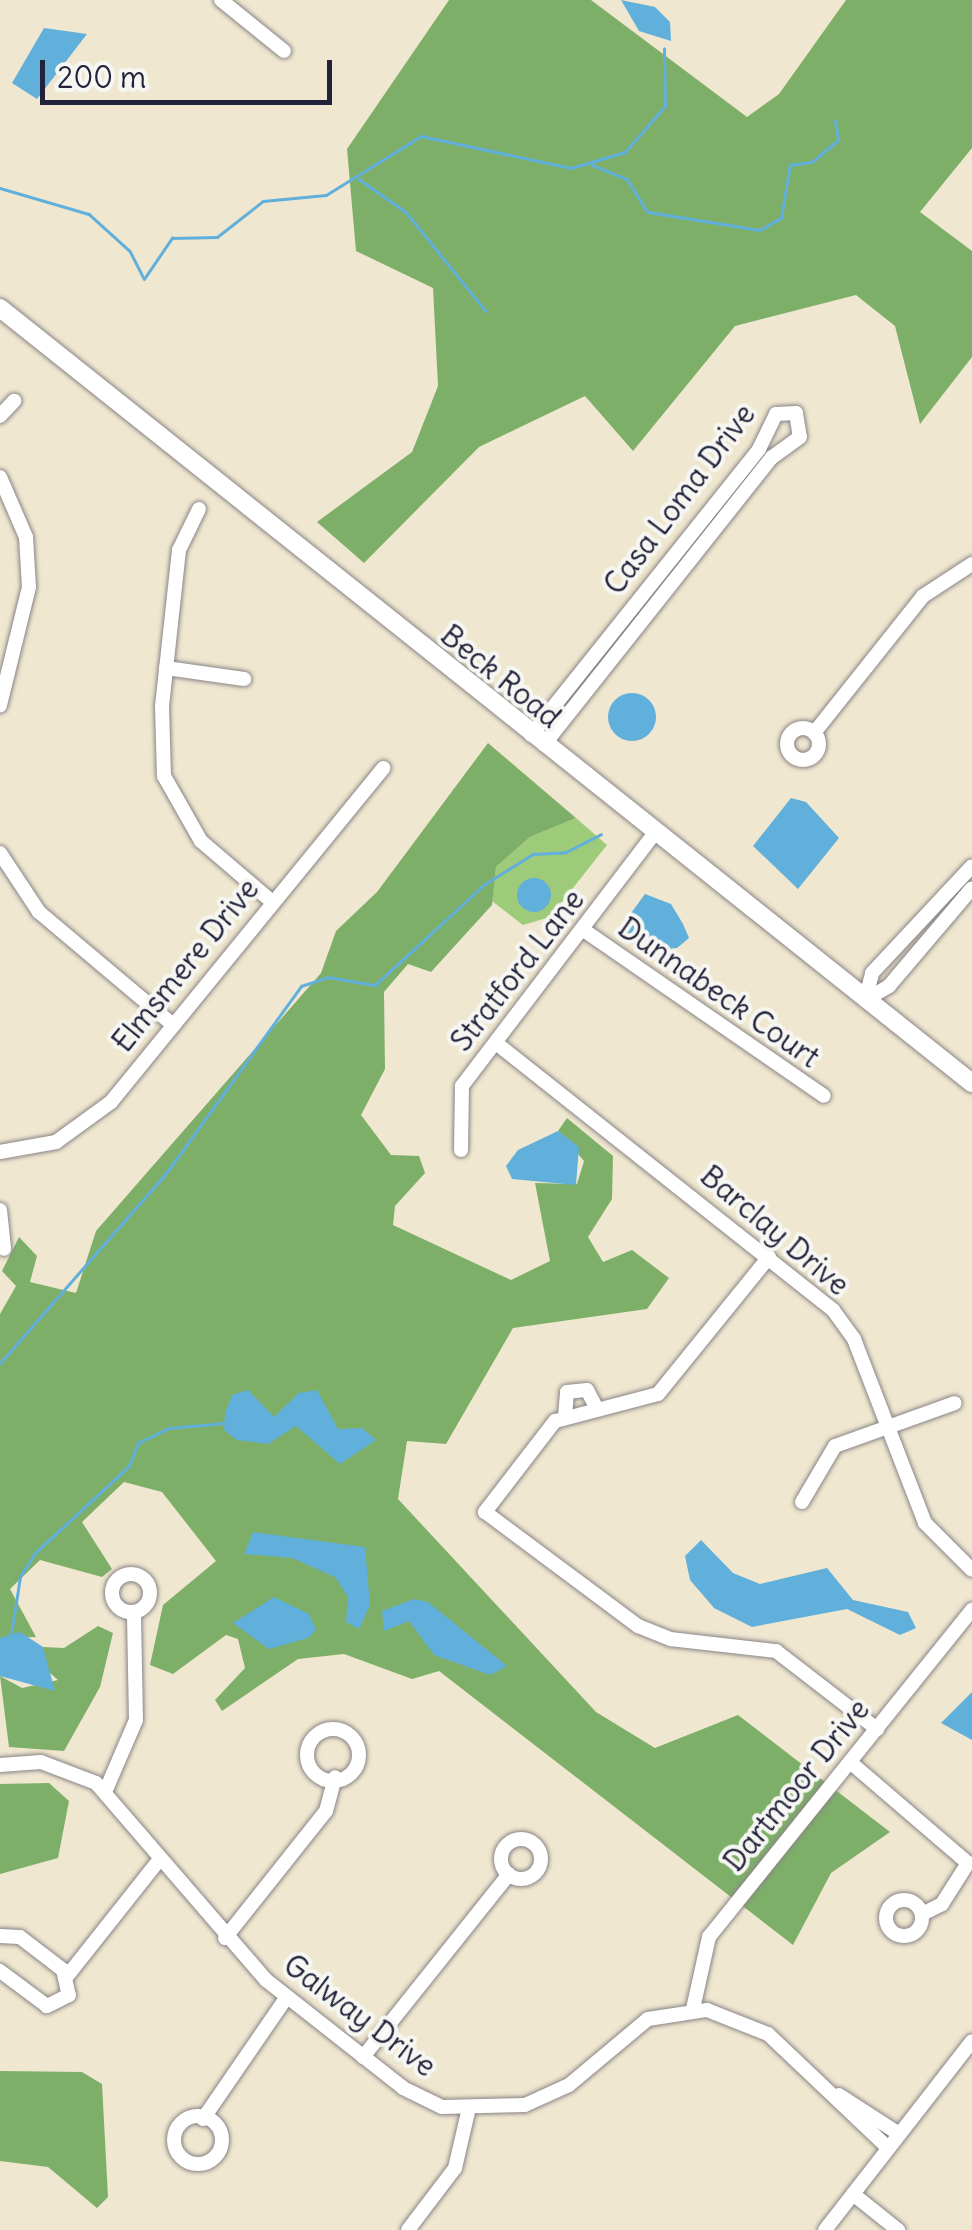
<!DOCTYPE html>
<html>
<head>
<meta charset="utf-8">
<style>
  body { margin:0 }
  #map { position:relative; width:972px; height:2230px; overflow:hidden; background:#f0e7d0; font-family:Delius,sans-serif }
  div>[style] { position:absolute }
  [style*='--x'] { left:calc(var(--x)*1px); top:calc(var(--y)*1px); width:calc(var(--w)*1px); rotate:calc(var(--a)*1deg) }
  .green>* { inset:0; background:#9dcb79 }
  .forest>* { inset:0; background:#7eaf69 }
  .water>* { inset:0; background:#61afdb }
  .round { border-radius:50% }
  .stream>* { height:2.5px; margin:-1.25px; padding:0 1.25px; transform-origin:1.25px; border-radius:1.25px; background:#61afdb }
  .roads { filter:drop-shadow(0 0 2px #898486) drop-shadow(0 0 2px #898486) }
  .minor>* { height:14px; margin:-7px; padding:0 7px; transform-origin:7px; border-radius:7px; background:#fff }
  .minor>.ring { margin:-7px; padding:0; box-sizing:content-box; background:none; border:14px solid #fff; border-radius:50% }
  .major>* { height:18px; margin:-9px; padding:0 9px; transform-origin:9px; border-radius:9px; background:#fff }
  span { translate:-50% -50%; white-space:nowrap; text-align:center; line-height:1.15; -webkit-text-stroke:8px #f6f6f2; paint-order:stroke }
  .street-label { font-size:30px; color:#22223b }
  .scale { position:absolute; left:40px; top:60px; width:292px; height:45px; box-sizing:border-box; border:5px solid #22223b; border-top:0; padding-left:12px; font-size:30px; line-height:35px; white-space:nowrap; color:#22223b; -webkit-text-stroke:8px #f6f6f2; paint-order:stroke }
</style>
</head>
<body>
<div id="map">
  <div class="green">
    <i style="clip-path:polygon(576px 818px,607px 845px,550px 917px,523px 925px,492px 901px,496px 867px,530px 837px)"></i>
  </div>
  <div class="forest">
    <i style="clip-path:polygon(449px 0,591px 0,747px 117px,779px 94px,846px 0,972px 0,972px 148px,920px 212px,972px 251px,972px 357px,920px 424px,895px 326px,856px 295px,735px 326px,633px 451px,585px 396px,479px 447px,364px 563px,317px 522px,412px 452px,438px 386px,433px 288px,356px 251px,347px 149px)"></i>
    <i style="clip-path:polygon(488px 743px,576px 818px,530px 837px,496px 867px,492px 905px,431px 972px,408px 964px,384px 992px,385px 1069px,361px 1115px,391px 1155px,419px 1156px,425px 1173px,395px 1206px,393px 1225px,511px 1280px,550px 1261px,535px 1183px,577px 1184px,584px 1161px,558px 1131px,567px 1118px,613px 1156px,612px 1199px,588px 1237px,603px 1262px,632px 1250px,669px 1278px,647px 1309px,513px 1328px,446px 1444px,407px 1441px,398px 1499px,596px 1712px,655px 1748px,738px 1715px,890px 1832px,831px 1873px,793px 1945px,439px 1671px,412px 1679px,344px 1654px,298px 1659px,222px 1711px,215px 1700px,245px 1668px,238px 1639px,226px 1635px,173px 1674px,150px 1665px,163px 1605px,216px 1561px,162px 1492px,124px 1482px,82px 1522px,112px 1569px,102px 1577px,40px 1560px,10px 1589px,36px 1637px,0 1638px,0 1314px,16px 1286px,2px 1271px,19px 1237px,37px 1256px,30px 1282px,76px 1293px,96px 1231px,321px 973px,336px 931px,377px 892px)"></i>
    <i style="clip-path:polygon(98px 1626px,113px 1633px,100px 1687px,64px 1751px,9px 1747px,0 1676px,22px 1688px,58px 1680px,42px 1666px,43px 1647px,64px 1648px)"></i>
    <i style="clip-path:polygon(49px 1783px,69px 1801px,58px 1858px,0 1874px,0 1784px)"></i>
    <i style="clip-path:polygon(0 2071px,82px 2072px,102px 2084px,108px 2197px,97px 2208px,48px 2167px,0 2161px)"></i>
  </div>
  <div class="water">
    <i style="clip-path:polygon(621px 0,655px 7px,670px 22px,671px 41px,639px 31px)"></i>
    <i style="clip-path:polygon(44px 28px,87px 34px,37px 99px,12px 83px)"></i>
    <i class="round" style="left:608px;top:693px;width:48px;height:48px"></i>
    <i style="clip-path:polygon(791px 798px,806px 802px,839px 838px,798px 889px,753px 846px)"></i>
    <i class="round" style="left:517px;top:878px;width:34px;height:34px"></i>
    <i style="clip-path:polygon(645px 894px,671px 904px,683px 924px,689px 938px,677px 948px,642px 951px,618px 931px)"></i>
    <i style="clip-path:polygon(558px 1131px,579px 1147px,576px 1185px,512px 1179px,506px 1166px,518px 1150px)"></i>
    <i style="clip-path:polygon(248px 1390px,274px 1417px,299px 1393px,317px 1390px,338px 1429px,362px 1428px,376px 1440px,340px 1464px,296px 1426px,268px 1444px,237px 1440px,224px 1430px,225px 1414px,232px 1395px)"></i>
    <i style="clip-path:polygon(253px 1532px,365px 1547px,370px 1605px,359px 1629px,346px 1622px,348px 1597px,335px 1577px,292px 1558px,244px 1554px)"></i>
    <i style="clip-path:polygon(701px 1540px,733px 1573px,760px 1584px,827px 1568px,853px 1600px,908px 1612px,916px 1628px,900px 1635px,847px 1609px,752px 1627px,714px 1608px,690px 1580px,685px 1556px)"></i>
    <i style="clip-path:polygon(274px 1597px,309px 1614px,316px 1630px,308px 1638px,269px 1649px,233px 1623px)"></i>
    <i style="clip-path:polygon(414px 1599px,428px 1602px,507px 1666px,490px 1675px,434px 1655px,409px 1621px,384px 1631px,382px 1611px)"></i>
    <i style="clip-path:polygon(20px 1632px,43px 1647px,55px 1691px,0 1676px,0 1638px)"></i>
    <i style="clip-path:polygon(972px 1692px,972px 1740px,941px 1723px)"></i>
  </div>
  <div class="stream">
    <i style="--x:592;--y:165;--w:38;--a:22"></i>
    <i style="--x:627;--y:179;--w:39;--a:58"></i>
    <i style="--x:648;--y:212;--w:113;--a:9.1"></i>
    <i style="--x:760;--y:230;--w:24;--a:-30"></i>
    <i style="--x:781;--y:218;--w:54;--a:-80.4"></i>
    <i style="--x:790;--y:165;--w:22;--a:-8"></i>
    <i style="--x:812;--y:162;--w:34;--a:-40"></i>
    <i style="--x:838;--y:140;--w:19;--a:-99"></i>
    <i style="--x:359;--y:179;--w:57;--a:35.1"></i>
    <i style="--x:406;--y:212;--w:127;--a:51.1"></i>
    <i style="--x:0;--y:188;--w:93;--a:16.3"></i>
    <i style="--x:89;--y:214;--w:55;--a:42.1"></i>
    <i style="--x:130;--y:251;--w:31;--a:63"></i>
    <i style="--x:144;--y:279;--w:50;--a:-55.7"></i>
    <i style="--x:172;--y:238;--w:45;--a:-1.3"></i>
    <i style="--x:217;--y:237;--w:58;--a:-38"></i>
    <i style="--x:263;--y:201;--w:63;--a:-5.4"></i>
    <i style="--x:326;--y:195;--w:112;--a:-31.8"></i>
    <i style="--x:421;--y:136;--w:153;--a:12"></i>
    <i style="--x:571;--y:168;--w:56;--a:-16.5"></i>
    <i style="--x:625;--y:152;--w:61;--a:-49"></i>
    <i style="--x:665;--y:106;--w:57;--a:-91"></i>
    <i style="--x:0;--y:1363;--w:254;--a:-48.8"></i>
    <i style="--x:167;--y:1172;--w:229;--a:-54.2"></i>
    <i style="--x:301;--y:986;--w:28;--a:-18"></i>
    <i style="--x:328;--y:977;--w:48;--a:9.7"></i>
    <i style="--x:375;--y:985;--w:149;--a:-42.6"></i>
    <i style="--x:485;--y:884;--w:57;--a:-32"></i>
    <i style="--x:533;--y:854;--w:33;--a:-3"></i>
    <i style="--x:566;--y:852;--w:39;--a:-27"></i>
    <i style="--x:11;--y:1635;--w:59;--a:-81.2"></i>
    <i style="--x:20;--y:1577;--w:28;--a:-58"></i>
    <i style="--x:35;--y:1553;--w:128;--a:-42.8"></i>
    <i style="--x:129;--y:1466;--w:25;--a:-69"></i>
    <i style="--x:138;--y:1443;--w:34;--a:-26"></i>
    <i style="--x:169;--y:1428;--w:55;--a:-5.2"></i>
  </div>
  <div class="roads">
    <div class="minor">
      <i style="--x:221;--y:0;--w:81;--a:39"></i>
      <i style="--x:0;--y:416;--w:21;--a:-47"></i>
      <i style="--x:0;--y:477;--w:65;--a:66.6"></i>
      <i style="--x:26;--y:537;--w:50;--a:86.6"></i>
      <i style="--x:29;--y:587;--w:122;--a:103.8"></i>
      <i style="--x:199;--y:509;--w:46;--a:116"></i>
      <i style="--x:179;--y:550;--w:157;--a:96.2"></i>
      <i style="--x:162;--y:706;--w:70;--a:88.4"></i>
      <i style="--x:164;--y:776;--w:75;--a:60.4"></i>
      <i style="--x:201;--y:841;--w:92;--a:40.6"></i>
      <i style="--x:166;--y:668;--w:79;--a:8"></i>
      <i class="ring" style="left:787px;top:728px;width:18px;height:18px"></i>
      <i style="--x:814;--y:733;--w:175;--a:-51.5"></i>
      <i style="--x:923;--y:596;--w:59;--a:-33.1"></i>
      <i style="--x:531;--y:735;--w:366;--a:-51.4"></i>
      <i style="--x:759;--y:449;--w:39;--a:-64"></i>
      <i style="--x:776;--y:414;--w:20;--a:-3"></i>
      <i style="--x:796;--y:413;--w:24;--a:81"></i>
      <i style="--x:800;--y:437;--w:34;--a:144"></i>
      <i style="--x:772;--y:457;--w:367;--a:128.4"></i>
      <i style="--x:0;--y:853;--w:71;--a:56.5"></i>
      <i style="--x:39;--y:912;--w:174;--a:40.1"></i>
      <i style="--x:585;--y:931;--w:290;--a:34.6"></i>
      <i style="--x:865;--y:1000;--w:28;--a:-75"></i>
      <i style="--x:872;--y:973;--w:146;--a:-46.9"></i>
      <i style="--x:865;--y:1000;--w:28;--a:-30"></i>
      <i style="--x:889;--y:986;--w:128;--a:-49.7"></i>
      <i style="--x:496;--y:1043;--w:430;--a:38.4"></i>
      <i style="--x:833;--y:1310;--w:36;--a:54"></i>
      <i style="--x:854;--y:1339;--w:197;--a:68.9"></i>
      <i style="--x:925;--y:1523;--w:66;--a:45"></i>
      <i style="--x:461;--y:1150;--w:64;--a:-89.1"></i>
      <i style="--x:462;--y:1086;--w:318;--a:-52.7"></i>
      <i style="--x:0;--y:1152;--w:57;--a:-10.1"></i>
      <i style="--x:56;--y:1142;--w:68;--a:-36"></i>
      <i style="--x:111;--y:1102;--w:431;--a:-50.8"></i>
      <i style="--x:0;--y:1210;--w:39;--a:84"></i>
      <i style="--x:769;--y:1257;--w:176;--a:129"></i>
      <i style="--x:658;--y:1394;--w:106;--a:165.3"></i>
      <i style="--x:555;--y:1421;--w:115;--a:127.6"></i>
      <i style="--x:485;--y:1512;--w:191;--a:36.7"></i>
      <i style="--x:638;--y:1626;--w:35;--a:22"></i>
      <i style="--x:670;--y:1639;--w:107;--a:6.5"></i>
      <i style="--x:776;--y:1651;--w:128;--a:37.7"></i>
      <i style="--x:565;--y:1416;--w:24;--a:-85"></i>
      <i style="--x:567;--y:1392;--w:20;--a:-6"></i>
      <i style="--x:587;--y:1390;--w:19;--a:62"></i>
      <i style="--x:802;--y:1502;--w:65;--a:-59.5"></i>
      <i style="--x:835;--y:1446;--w:127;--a:-19.7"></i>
      <i class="ring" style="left:112px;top:1574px;width:24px;height:24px"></i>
      <i class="ring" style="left:307px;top:1729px;width:38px;height:38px"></i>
      <i style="--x:850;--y:1762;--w:155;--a:40.6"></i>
      <i style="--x:968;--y:1863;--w:49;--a:122.4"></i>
      <i style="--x:942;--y:1904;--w:22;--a:153"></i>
      <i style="--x:0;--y:1765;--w:41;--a:-4.2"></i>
      <i style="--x:41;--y:1762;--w:59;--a:20.9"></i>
      <i style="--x:96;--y:1783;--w:260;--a:49.2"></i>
      <i style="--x:266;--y:1980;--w:174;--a:38.2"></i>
      <i style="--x:403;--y:2088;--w:43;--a:26"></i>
      <i style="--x:442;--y:2107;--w:83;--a:-1.4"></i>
      <i style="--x:525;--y:2105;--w:48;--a:-24.4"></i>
      <i style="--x:569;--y:2085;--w:103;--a:-39.9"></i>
      <i style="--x:648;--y:2019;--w:60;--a:-8.7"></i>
      <i style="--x:707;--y:2010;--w:66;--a:21.5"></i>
      <i style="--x:768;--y:2034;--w:166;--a:43.5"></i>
      <i style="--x:105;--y:1792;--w:78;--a:-66.7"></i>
      <i style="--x:136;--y:1720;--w:108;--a:-91.1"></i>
      <i class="ring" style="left:501px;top:1839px;width:26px;height:26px"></i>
      <i class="ring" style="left:886px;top:1900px;width:22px;height:22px"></i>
      <i style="--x:0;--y:1936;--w:20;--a:3"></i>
      <i style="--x:20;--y:1937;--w:54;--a:37.5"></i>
      <i style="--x:63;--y:1970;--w:26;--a:77"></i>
      <i style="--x:69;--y:1995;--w:25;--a:153"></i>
      <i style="--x:47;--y:2006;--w:59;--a:-143.3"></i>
      <i style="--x:225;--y:1938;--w:162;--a:-51.5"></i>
      <i style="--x:326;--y:1811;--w:35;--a:-75"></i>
      <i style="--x:68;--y:1975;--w:148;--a:-51.6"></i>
      <i style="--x:693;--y:2009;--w:74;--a:-77.5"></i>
      <i style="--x:709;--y:1937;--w:420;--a:-51.2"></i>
      <i style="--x:363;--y:2057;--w:234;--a:-51.4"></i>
      <i style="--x:839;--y:2095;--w:72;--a:33"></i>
      <i class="ring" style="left:174px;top:2116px;width:34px;height:34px"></i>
      <i style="--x:203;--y:2119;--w:148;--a:-55.5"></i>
      <i style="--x:853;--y:2194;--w:58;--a:38.7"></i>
      <i style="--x:408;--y:2230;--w:78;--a:-52.8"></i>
      <i style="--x:455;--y:2168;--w:57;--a:-76.9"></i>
      <i style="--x:825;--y:2230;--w:239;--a:-52.1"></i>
    </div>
    <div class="major">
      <i style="--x:0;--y:308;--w:1243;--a:38.57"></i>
    </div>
  </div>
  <div class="street-label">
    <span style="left:679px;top:499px;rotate:-53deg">Casa Loma Drive</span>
    <span style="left:501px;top:676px;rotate:39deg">Beck Road</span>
    <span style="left:185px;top:965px;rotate:-51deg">Elmsmere Drive</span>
    <span style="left:517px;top:970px;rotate:-52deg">Stratford Lane</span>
    <span style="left:719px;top:992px;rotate:35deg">Dunnabeck Court</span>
    <span style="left:775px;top:1230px;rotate:40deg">Barclay Drive</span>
    <span style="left:796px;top:1785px;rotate:-51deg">Dartmoor Drive</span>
    <span style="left:360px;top:2015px;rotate:37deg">Galway Drive</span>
  </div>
  <div class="scale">200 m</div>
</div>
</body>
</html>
